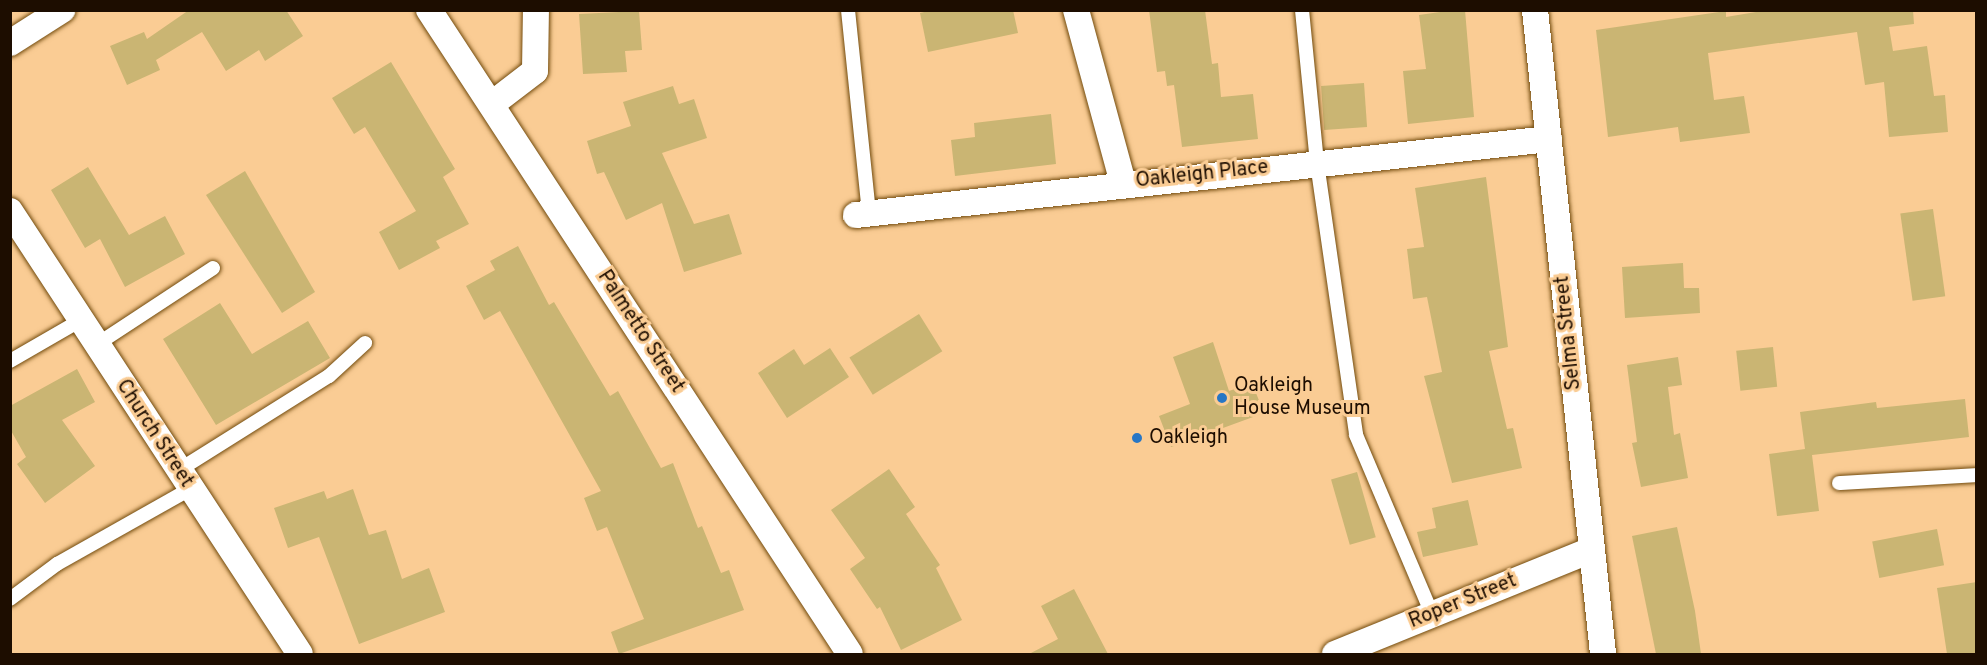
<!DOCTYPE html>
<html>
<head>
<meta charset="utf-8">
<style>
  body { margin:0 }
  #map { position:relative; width:1987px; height:665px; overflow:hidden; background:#facc94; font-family:Overpass,sans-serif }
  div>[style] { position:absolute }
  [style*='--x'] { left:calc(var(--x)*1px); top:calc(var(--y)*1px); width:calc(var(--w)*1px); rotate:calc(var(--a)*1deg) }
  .building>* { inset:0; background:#cab573; transform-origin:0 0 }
  .roads { filter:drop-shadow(0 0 2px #724b0d) drop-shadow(0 0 2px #724b0d) }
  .service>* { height:14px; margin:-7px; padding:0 7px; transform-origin:7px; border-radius:7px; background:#fff }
  .minor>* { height:26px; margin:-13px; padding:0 13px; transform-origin:13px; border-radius:13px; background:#fff }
  .dots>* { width:16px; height:16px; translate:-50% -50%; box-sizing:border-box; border:3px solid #facc94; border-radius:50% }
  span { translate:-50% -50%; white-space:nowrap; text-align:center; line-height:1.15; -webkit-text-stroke:6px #facc94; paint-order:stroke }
  .street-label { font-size:20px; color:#1d0d00 }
  .poi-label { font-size:20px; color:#1d0d00 }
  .left { translate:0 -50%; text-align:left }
  .frame { position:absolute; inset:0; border:12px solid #1d0d00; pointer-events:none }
</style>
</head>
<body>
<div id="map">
  <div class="building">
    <i style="clip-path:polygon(189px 10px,286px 10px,303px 36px,265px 61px,259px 50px,226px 71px,202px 32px,156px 60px,160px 70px,127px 85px,110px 46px,144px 32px,147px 39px)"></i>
    <i style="clip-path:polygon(933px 10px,1013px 10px,1018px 33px,928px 52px,920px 13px)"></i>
    <i style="clip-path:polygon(1149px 10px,1205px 10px,1212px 64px,1218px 63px,1221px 97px,1253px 94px,1258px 139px,1182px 147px,1174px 85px,1167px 86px,1165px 71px,1157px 72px)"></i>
    <i style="clip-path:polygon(1454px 10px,1465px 10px,1474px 117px,1408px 124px,1403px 71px,1426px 69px,1419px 15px)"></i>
    <i style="clip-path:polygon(1768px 10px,1913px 10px,1914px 24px,1889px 27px,1893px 51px,1927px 46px,1934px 96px,1945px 95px,1948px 132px,1889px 137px,1884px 82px,1865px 85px,1857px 32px,1708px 53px,1714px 100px,1744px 96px,1750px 133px,1680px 142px,1678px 127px,1608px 137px,1596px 30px,1726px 11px,1726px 17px)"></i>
    <i style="clip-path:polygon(639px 11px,642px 50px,625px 51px,627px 72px,583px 74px,579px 14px)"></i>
    <i style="clip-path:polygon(391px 62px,455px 169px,443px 177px,469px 224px,436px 241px,440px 248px,399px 270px,379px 232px,416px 211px,365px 127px,354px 134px,332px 98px)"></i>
    <i style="left:1364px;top:83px;width:44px;height:43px;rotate:86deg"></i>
    <i style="clip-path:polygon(673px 86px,679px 104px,694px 99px,707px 138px,662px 153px,694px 224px,729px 214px,742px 254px,684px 272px,662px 203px,626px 220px,604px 172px,597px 174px,587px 141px,631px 126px,623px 102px)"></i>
    <i style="clip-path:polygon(1051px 114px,1056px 164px,955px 176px,951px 140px,975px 137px,974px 123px)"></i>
    <i style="clip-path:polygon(88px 167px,129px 235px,165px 216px,185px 254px,125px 287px,100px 239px,85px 248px,51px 190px)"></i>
    <i style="clip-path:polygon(245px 171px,315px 292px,282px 313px,206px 195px)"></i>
    <i style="clip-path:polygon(1486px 177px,1508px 347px,1489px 351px,1507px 429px,1513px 428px,1522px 468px,1452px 483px,1424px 376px,1442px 372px,1427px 297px,1413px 299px,1407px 249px,1424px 247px,1415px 188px)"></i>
    <i style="left:1933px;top:209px;width:88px;height:33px;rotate:82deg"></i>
    <i style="clip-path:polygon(518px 246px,549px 305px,554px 302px,610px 396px,618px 391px,661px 468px,673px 463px,698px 528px,702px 526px,721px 573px,729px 570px,744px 610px,619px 654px,611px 632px,644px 619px,607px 527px,597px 531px,584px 498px,601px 491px,500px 311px,484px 320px,466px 286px,495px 270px,490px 261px)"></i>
    <i style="clip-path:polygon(1683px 263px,1684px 288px,1699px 288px,1700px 313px,1625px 318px,1622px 267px)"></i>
    <i style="clip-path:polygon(220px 303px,252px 354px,308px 321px,330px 358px,216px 425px,163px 339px)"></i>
    <i style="left:919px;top:314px;width:44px;height:82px;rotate:58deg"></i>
    <i style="clip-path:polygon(1213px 342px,1229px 391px,1252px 383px,1264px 413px,1171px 447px,1159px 416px,1190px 404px,1173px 357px)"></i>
    <i style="left:1773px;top:347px;width:40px;height:37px;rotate:84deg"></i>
    <i style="clip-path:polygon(830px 348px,849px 377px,787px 418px,758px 373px,794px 349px,804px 365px)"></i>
    <i style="clip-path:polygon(1678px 357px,1682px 385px,1668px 387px,1674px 435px,1680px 433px,1688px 478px,1641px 487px,1632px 443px,1637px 442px,1627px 365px)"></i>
    <i style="clip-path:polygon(77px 369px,95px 402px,62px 420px,95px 466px,45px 503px,17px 464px,26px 457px,10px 429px,10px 406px)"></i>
    <i style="clip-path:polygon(1965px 399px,1969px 437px,1812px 455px,1819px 511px,1777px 516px,1769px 454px,1805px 449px,1800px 412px,1876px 402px,1877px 408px)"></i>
    <i style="clip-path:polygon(889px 469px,915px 507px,906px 514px,940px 565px,936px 568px,962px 620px,901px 650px,880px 607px,877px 609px,850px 569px,865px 558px,831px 510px)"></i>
    <i style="left:1357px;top:472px;width:68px;height:27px;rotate:74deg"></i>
    <i style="clip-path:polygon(353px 489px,369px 535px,386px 530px,402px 579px,429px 568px,445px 612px,359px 644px,319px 537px,288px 548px,274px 508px,324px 491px,327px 499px)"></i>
    <i style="clip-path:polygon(1468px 500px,1478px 545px,1423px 557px,1417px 532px,1436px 528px,1432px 508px)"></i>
    <i style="clip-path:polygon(1677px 527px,1695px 611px,1701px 654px,1656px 654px,1632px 536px)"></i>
    <i style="left:1937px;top:529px;width:37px;height:66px;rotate:79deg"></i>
    <i style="clip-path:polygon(1977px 582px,1977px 654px,1947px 654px,1937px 588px)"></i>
    <i style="clip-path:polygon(1074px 589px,1108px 654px,1029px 654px,1058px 639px,1041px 606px)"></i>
  </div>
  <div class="roads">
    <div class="service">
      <i style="--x:848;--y:10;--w:204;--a:84.1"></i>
      <i style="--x:1302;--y:10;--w:154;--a:84.4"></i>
      <i style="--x:1317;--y:163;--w:275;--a:81.8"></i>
      <i style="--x:1356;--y:435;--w:194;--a:67"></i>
      <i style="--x:96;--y:345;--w:140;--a:-33.3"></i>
      <i style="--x:10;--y:361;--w:82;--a:-30"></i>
      <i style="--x:179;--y:470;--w:177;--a:-32.1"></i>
      <i style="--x:329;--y:376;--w:49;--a:-42.5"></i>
      <i style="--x:1839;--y:483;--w:137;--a:-3.3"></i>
      <i style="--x:10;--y:599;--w:59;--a:-36.7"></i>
      <i style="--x:57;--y:564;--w:153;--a:-29.4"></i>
    </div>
    <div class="minor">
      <i style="--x:429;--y:10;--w:769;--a:56.83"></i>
      <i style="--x:1076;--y:10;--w:179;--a:74.8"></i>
      <i style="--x:1535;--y:10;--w:648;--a:83.97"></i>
      <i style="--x:10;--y:43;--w:62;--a:-32.4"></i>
      <i style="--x:492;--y:104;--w:54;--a:-37.5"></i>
      <i style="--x:535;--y:71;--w:61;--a:-89.1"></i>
      <i style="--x:10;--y:211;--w:529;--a:56.79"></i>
      <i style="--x:856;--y:215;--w:697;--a:-6.26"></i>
      <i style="--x:1335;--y:654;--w:276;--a:-22.1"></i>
    </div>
  </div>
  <div class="dots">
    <i style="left:1222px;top:398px;background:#2776c5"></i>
    <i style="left:1137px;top:438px;background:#2776c5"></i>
  </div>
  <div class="street-label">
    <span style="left:1202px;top:175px;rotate:-6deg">Oakleigh Place</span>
    <span style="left:640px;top:332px;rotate:57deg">Palmetto Street</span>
    <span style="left:1569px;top:333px;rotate:-96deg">Selma Street</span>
    <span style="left:154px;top:434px;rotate:57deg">Church Street</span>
    <span style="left:1463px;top:602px;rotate:-22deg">Roper Street</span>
  </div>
  <div class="poi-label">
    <span class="left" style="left:1234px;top:398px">Oakleigh<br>House Museum</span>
    <span class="left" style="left:1149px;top:438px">Oakleigh</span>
  </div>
  <div class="frame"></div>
</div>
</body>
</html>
